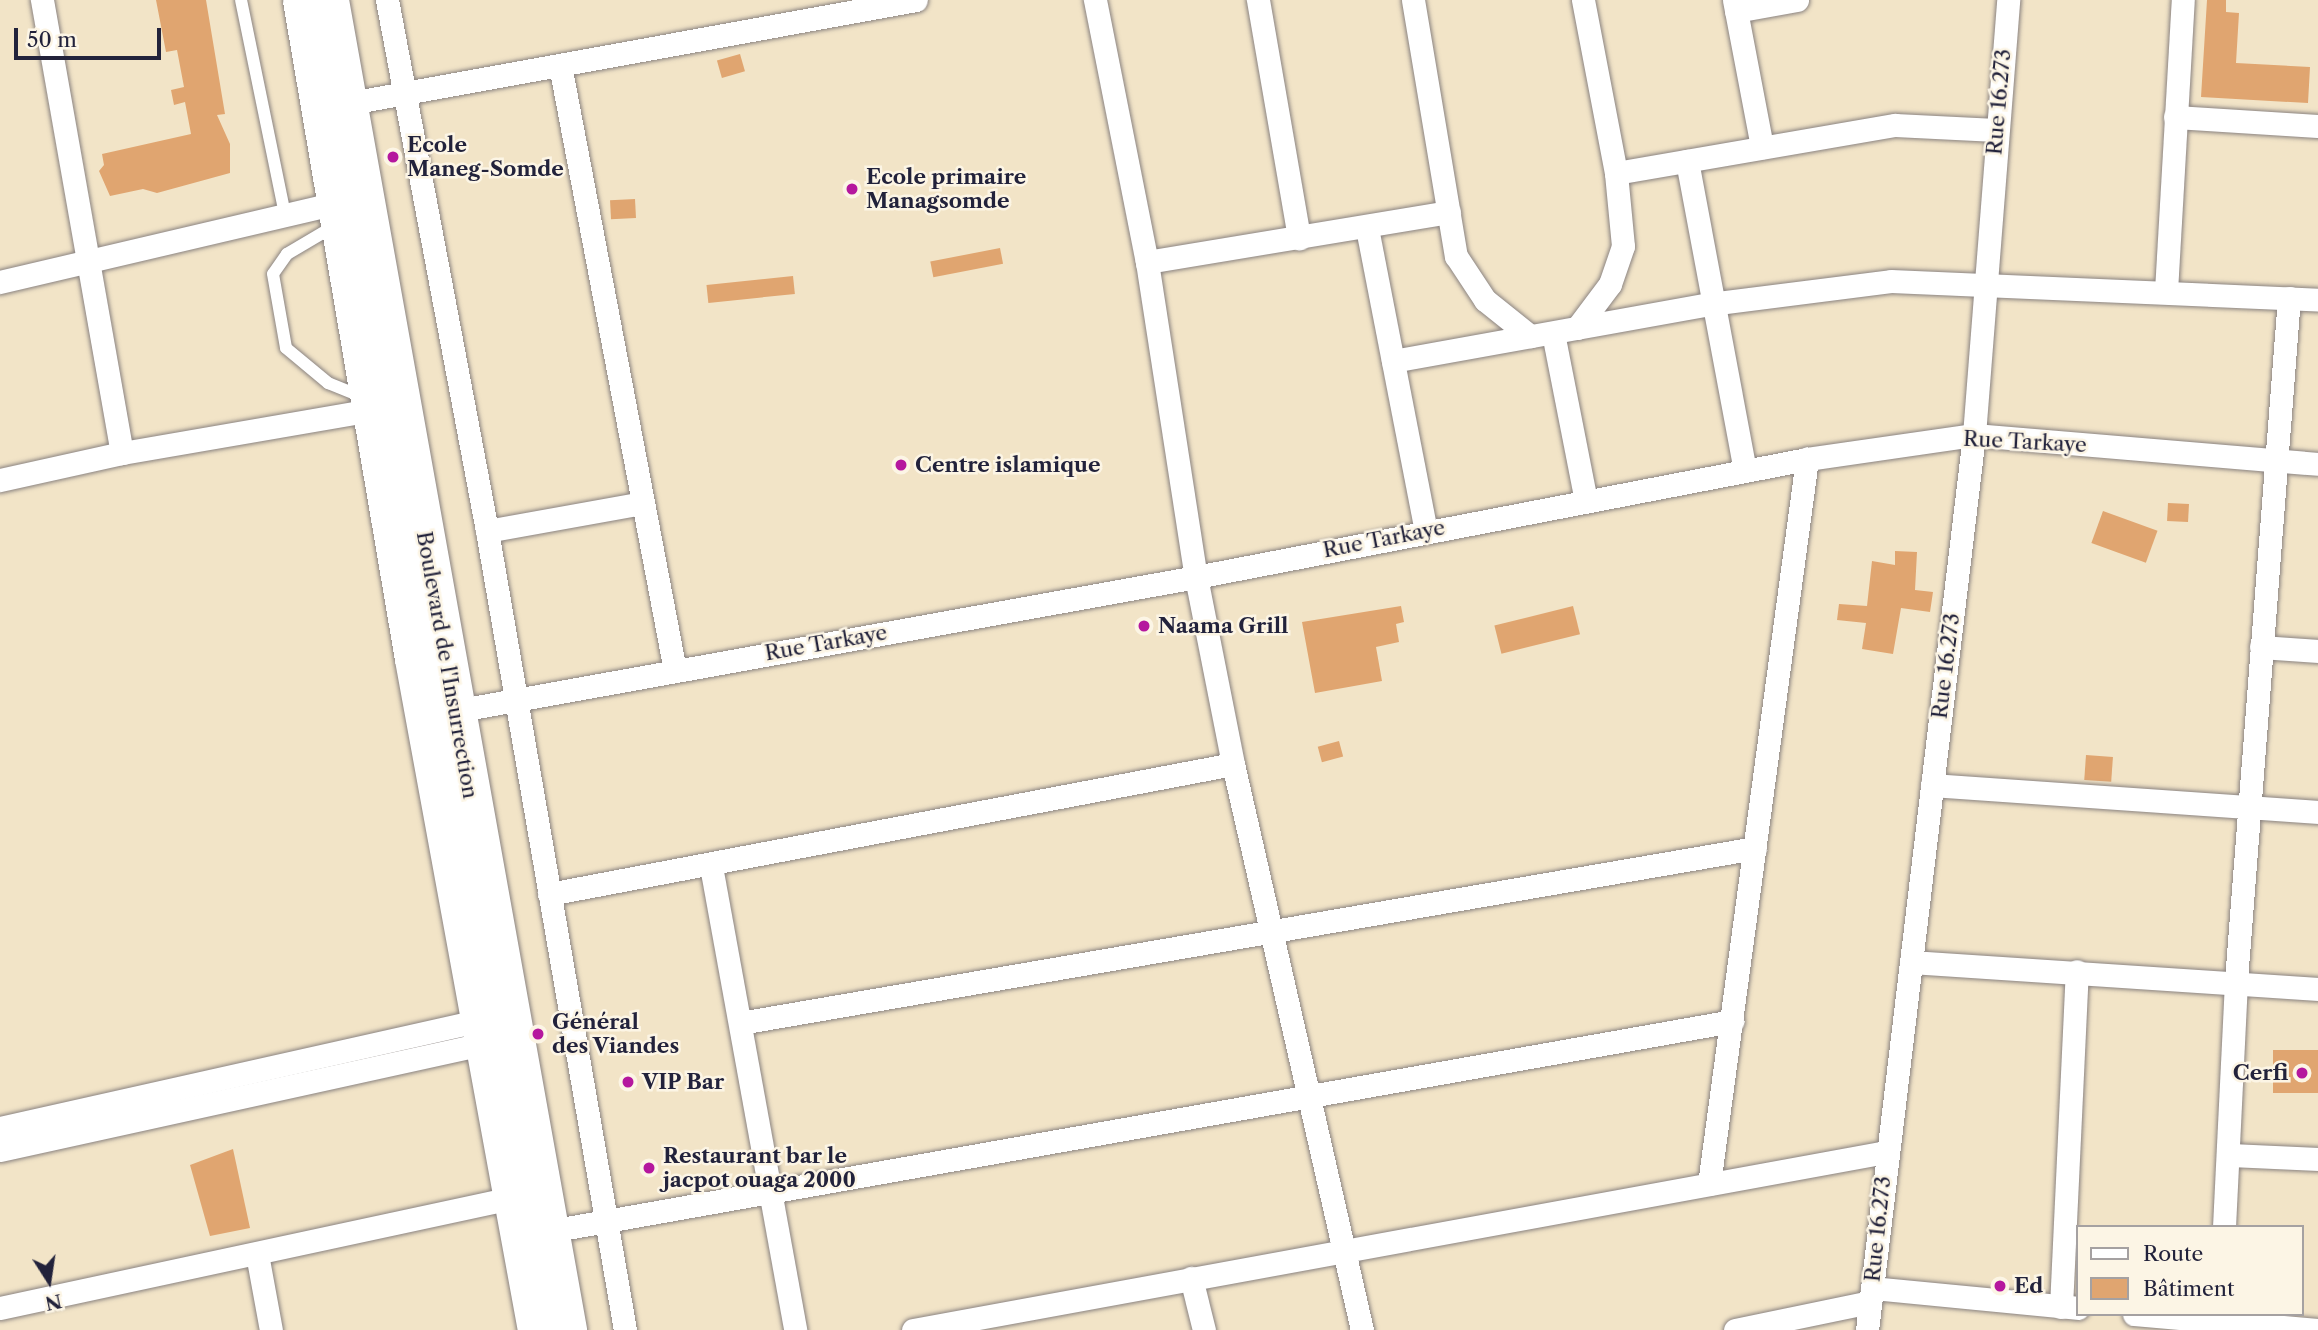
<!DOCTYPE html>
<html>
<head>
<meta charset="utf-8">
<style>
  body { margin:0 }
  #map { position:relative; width:2318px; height:1330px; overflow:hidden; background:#f2e4c7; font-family:"Libre Caslon Text",serif }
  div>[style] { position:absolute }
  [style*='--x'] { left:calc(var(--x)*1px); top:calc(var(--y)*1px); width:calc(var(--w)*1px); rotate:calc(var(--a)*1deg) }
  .building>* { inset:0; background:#e0a570; transform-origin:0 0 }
  .roads { filter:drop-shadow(0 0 2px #8a8381) drop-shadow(0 0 2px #8a8381) }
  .service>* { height:12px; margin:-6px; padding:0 6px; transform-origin:6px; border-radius:6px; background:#fff }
  .minor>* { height:23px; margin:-11.5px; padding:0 11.5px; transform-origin:11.5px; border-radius:11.5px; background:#fff }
  .primary>* { height:37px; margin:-18.5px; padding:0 18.5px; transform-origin:18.5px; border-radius:18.5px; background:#fff }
  .dots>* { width:19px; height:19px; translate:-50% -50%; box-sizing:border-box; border:4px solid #fcf5e5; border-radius:50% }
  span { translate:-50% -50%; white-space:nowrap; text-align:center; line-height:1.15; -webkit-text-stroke:5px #fcf5e5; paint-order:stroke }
  .street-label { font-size:21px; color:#22223b }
  .poi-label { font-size:21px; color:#22223b; font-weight:700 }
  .left { translate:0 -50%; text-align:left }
  .right { translate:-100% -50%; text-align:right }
  .legend { position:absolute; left:2076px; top:1225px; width:228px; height:91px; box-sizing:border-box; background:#fcf5e5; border:2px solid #a5a1a1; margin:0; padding:9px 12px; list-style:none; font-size:21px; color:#22223b }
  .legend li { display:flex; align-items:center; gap:14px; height:35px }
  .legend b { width:35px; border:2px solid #a5a1a1 }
  .north { position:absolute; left:14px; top:1246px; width:70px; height:70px; -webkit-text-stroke:5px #fcf5e5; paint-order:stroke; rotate:168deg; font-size:19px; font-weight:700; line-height:28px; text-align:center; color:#22223b }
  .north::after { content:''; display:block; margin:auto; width:24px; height:32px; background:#22223b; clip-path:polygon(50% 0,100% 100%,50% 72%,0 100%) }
  .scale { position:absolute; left:14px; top:28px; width:147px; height:32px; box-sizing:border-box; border:4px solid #22223b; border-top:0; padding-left:9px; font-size:21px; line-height:24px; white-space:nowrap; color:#22223b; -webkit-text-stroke:5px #fcf5e5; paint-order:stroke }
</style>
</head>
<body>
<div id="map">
  <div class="building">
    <i style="clip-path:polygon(156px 0,206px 0,225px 114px,217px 115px,230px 144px,230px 173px,157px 193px,143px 189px,110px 196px,99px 171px,104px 165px,102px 154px,191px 134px,185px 102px,174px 105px,171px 90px,184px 87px,177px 50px,166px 52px)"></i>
    <i style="clip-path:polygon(2207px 0,2226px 0,2226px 12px,2239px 13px,2236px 63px,2310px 67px,2308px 103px,2201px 97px)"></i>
    <i style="left:740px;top:54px;width:18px;height:24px;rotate:74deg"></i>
    <i style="left:635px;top:199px;width:19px;height:25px;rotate:87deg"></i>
    <i style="left:1000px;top:248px;width:16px;height:71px;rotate:79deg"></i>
    <i style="left:793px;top:276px;width:18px;height:87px;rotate:84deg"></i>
    <i style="left:2168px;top:503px;width:21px;height:18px;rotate:3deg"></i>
    <i style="left:2103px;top:511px;width:58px;height:34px;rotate:20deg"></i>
    <i style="clip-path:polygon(1895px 551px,1917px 552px,1915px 590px,1933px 592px,1930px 612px,1901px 608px,1893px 654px,1862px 649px,1866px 623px,1837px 620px,1839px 604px,1867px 606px,1872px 561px,1895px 565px)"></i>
    <i style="clip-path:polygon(1401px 606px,1404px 622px,1396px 624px,1399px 642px,1376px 647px,1382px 681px,1315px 693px,1302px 622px)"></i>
    <i style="left:1573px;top:606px;width:29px;height:81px;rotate:76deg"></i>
    <i style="left:1339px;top:741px;width:16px;height:22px;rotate:75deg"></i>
    <i style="left:2086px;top:755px;width:27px;height:25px;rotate:4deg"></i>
    <i style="left:2318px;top:1050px;width:43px;height:45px;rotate:90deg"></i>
    <i style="clip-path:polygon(233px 1149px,250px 1228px,210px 1236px,190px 1165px)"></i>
  </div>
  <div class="roads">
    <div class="service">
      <i style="--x:241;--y:0;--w:219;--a:78.4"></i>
      <i style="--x:336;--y:225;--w:57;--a:149.4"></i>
      <i style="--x:287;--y:254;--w:24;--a:125"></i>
      <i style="--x:273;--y:274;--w:75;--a:80"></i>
      <i style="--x:286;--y:348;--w:55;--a:39.8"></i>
      <i style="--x:328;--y:383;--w:40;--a:22"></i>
    </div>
    <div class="minor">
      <i style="--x:42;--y:0;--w:460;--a:80"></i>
      <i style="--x:387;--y:0;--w:540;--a:79.33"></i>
      <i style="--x:487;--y:531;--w:811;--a:80.2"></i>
      <i style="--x:1095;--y:0;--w:267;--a:78.8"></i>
      <i style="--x:1147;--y:262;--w:319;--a:81.2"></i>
      <i style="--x:1196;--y:577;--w:191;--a:78.8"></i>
      <i style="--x:1233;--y:764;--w:581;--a:77.16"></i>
      <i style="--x:1258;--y:0;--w:242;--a:80.2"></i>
      <i style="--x:1413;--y:0;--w:260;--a:80.5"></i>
      <i style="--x:1456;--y:256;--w:53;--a:56.6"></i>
      <i style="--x:1485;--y:300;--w:58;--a:38.7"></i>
      <i style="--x:1734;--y:0;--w:150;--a:79.2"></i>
      <i style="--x:1736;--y:11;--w:62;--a:-10.2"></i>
      <i style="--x:560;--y:65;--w:617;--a:79.25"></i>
      <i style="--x:350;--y:103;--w:575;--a:-10.31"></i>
      <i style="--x:2175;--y:117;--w:143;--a:3.6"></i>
      <i style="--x:1687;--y:161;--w:315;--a:79.4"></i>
      <i style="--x:1616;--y:173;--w:283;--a:-9.8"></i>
      <i style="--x:1895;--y:125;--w:101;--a:2.8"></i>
      <i style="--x:1367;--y:228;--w:309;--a:79"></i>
      <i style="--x:1147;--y:262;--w:306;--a:-9.4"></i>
      <i style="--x:0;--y:282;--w:355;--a:-13.2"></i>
      <i style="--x:2166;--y:291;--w:291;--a:-86.7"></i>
      <i style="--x:1577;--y:328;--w:55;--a:-53.1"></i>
      <i style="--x:1610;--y:284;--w:40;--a:-71.1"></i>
      <i style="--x:1623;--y:246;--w:73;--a:-95.5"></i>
      <i style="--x:1616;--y:173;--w:176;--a:-100.8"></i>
      <i style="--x:1553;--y:333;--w:171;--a:78.9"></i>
      <i style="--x:1393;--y:361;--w:322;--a:-10.2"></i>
      <i style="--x:1710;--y:304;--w:182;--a:-7.2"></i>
      <i style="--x:1891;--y:281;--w:427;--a:2.5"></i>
      <i style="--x:0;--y:480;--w:125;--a:-12.5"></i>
      <i style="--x:122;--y:453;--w:254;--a:-9.8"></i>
      <i style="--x:487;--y:531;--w:158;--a:-10.2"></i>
      <i style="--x:2261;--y:647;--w:57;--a:4"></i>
      <i style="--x:455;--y:711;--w:753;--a:-10.25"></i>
      <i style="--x:1196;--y:577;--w:622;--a:-10.93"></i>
      <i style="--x:1807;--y:459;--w:169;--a:-8.2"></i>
      <i style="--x:1974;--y:435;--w:345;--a:4.8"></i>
      <i style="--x:1932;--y:785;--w:387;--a:4"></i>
      <i style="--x:711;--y:866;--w:472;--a:79.7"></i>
      <i style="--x:549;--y:894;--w:696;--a:-10.76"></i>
      <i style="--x:1911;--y:962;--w:408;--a:3.8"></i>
      <i style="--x:740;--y:1023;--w:1030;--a:-9.78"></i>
      <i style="--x:0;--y:1128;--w:503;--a:-12.63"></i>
      <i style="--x:0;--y:1150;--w:508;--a:-12.39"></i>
      <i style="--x:2231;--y:1155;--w:87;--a:2.6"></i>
      <i style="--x:1709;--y:1184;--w:732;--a:-82.3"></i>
      <i style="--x:2224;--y:1227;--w:247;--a:-87.2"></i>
      <i style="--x:2236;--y:980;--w:684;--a:-85.56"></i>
      <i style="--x:550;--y:1231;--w:1201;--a:-10.07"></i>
      <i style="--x:257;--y:1254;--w:77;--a:79.6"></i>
      <i style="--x:1191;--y:1278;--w:54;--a:76"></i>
      <i style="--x:1872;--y:1288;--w:207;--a:5.5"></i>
      <i style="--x:2061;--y:1307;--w:336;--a:-87.3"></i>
      <i style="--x:0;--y:1308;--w:524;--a:-12.13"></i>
      <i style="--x:2134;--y:1314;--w:184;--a:5"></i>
      <i style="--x:913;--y:1330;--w:989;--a:-10.37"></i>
      <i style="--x:1735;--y:1330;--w:138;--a:-11.7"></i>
      <i style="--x:1867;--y:1330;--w:901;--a:-83.18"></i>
      <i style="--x:1974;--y:435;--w:436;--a:-85.5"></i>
    </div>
    <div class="primary">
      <i style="--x:301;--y:0;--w:668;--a:80.35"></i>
      <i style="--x:413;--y:659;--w:682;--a:79.61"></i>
      <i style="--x:330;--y:0;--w:1351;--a:79.85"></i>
    </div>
  </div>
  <div class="dots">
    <i style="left:393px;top:157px;background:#b5179e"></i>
    <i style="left:852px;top:189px;background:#b5179e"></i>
    <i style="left:901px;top:465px;background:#b5179e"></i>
    <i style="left:1144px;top:626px;background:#b5179e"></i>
    <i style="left:538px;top:1034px;background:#b5179e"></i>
    <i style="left:2302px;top:1073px;background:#b5179e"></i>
    <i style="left:628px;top:1082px;background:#b5179e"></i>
    <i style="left:649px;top:1168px;background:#b5179e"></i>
    <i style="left:2000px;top:1286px;background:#b5179e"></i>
  </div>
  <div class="street-label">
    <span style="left:1999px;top:102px;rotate:-85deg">Rue 16.273</span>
    <span style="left:2025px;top:442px;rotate:3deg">Rue Tarkaye</span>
    <span style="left:1384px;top:539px;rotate:-11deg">Rue Tarkaye</span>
    <span style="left:826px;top:643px;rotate:-10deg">Rue Tarkaye</span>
    <span style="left:447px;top:665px;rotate:80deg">Boulevard de l'Insurrection</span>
    <span style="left:1946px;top:666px;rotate:-83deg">Rue 16.273</span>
    <span style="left:1878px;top:1229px;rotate:-84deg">Rue 16.273</span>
  </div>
  <div class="poi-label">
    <span class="left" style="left:407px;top:157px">Ecole<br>Maneg-Somde</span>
    <span class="left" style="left:866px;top:189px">Ecole primaire<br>Managsomde</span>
    <span class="left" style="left:915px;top:465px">Centre islamique</span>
    <span class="left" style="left:1158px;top:626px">Naama Grill</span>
    <span class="left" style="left:552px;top:1034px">Général<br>des Viandes</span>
    <span class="right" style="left:2288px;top:1073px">Cerfi</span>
    <span class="left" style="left:642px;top:1082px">VIP Bar</span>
    <span class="left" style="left:663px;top:1168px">Restaurant bar le<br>jacpot ouaga 2000</span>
    <span class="left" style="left:2014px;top:1286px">Ed</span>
  </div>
  <ul class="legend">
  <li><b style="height:9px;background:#fff"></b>Route</li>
  <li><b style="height:19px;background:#e0a570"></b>Bâtiment</li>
  </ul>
  <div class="north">N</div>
  <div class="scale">50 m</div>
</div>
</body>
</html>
